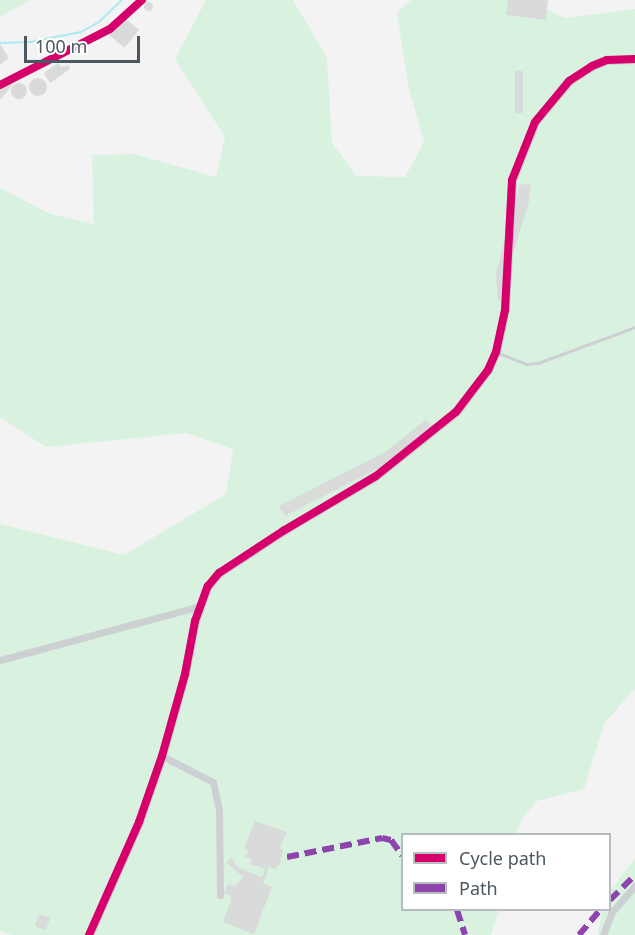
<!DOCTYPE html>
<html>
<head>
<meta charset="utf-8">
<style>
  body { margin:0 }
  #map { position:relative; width:635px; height:935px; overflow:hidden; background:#f3f3f3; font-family:"Noto Sans",sans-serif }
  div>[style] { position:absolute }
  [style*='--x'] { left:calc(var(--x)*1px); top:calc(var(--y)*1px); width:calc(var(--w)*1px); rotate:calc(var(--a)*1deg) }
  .green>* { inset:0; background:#d8f2df }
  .stream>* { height:2px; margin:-1px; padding:0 1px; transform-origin:1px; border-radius:1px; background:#abeaf1 }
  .building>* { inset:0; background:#d9dbdb; transform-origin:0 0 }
  .round { border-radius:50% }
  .lane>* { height:3px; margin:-1.5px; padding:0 1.5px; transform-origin:1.5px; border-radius:1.5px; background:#cdd0d2 }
  .street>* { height:7px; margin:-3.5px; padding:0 3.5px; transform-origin:3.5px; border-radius:3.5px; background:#cdd0d2 }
  .secondary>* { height:9px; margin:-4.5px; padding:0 4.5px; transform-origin:4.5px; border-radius:4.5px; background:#cdd1d4 }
  .quiet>* { height:6px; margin-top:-3px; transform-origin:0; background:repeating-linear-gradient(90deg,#8e44ad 0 12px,transparent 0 18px) }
  .cycleway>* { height:8px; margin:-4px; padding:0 4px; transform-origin:4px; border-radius:4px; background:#d6006c }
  span { translate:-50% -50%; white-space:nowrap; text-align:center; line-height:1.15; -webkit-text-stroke:4.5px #fff; paint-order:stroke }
  .legend { position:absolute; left:401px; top:833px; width:210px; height:78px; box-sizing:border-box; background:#fff; border:2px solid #b6bcc0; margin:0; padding:8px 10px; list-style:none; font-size:18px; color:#495861 }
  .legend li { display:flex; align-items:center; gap:12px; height:30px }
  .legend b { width:30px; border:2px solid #b6bcc0 }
  .scale { position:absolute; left:24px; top:36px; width:116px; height:27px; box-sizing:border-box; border:3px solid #495861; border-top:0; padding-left:8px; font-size:18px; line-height:21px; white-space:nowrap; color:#495861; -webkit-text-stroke:4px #fff; paint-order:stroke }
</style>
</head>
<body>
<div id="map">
  <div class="green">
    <i style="clip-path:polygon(0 0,30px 0,0 17px)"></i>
    <i style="clip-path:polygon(206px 0,293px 0,327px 58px,332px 143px,356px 176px,405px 177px,424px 142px,408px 84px,397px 13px,411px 0,527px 0,565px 18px,635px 9px,635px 688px,604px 724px,584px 789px,537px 801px,523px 817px,516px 834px,402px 834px,402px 910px,499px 910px,491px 935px,12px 935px,0 931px,0 524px,124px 555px,226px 494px,233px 449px,186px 433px,46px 447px,0 417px,0 188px,50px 214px,94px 224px,92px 155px,134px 154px,216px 177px,225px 137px,175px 59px)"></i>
    <i style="clip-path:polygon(635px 858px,635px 935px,598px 935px,602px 910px,610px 910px,610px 891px)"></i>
  </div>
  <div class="stream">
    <i style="--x:0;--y:43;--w:30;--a:-2"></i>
    <i style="--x:30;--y:42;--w:52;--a:-11.1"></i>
    <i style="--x:81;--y:32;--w:21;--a:-29"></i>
    <i style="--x:99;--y:22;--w:32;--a:-44"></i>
  </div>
  <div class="building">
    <i style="clip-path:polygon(508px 0,548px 0,546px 20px,506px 15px)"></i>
    <i class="round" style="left:143.5px;top:1.5px;width:9px;height:9px"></i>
    <i style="left:122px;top:16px;width:22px;height:23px;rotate:39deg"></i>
    <i style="clip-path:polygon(0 44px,9px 58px,0 65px)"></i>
    <i style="clip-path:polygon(58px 63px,61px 67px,69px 65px,70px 69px,50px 83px,44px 73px)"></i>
    <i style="left:515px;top:71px;width:8px;height:42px"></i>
    <i style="clip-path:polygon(9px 77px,14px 83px,0 100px,0 86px)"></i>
    <i class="round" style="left:29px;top:78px;width:18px;height:18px"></i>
    <i class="round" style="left:11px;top:83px;width:16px;height:16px"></i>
    <i style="clip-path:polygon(520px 184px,531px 185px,529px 201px,508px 271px,510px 298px,498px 301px,496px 273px)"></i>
    <i style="clip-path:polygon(426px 420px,434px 428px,383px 466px,285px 516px,279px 506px,385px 452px)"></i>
    <i style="clip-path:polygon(255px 821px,287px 832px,280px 848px,283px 850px,280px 864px,275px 869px,260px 864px,269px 868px,263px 883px,272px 887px,254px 934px,223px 922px,231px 900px,231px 896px,224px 893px,228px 884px,235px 886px,243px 877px,226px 862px,231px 858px,239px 868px,262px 877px,265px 869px,250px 864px,252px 859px,245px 857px,248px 850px,244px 849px)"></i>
    <i style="left:39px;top:914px;width:12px;height:13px;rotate:20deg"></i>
  </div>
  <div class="lane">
    <i style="--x:498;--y:353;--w:31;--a:21"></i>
    <i style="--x:527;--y:364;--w:11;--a:-5"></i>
    <i style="--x:538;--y:363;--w:103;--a:-20.4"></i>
  </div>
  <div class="street">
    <i style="--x:0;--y:85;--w:123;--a:-27"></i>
    <i style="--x:110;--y:29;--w:43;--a:-42.2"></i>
    <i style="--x:0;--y:660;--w:207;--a:-15.1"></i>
    <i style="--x:162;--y:756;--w:57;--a:27"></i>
    <i style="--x:213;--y:782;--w:30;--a:78"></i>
    <i style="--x:219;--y:811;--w:84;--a:89.3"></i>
    <i style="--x:603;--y:935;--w:25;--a:-69"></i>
    <i style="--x:612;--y:912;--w:35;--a:-49"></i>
  </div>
  <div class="secondary">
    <i style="--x:89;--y:935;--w:124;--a:-66.1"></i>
    <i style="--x:139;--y:822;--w:70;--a:-70.8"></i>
    <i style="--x:162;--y:756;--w:85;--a:-74.3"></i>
    <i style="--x:185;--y:674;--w:54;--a:-79.3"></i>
    <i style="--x:195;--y:621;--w:37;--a:-70"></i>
    <i style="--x:208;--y:586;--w:17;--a:-50"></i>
    <i style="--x:219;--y:573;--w:77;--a:-33.3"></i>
    <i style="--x:283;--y:531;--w:108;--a:-30.6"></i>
    <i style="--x:376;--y:476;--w:102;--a:-38.7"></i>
    <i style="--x:456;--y:412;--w:53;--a:-52.7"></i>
    <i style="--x:488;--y:370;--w:20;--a:-66"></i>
    <i style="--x:496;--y:352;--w:43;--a:-77.9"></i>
    <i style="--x:505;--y:310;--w:130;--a:-86.9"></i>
    <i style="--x:512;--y:180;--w:62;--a:-68.4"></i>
    <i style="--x:535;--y:122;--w:53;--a:-50.3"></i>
    <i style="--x:569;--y:81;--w:27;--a:-33"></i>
    <i style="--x:592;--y:66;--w:16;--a:-22"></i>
    <i style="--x:607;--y:60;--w:28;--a:-2"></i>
  </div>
  <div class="quiet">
    <i style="--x:287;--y:857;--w:97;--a:-11.3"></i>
    <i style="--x:382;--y:838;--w:9;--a:13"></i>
    <i style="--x:391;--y:840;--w:19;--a:54"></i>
    <i style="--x:610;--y:900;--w:35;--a:-45"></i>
    <i style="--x:457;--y:910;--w:26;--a:72"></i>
    <i style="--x:579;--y:935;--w:33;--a:-50"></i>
  </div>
  <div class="cycleway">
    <i style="--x:0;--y:85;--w:123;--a:-27"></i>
    <i style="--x:110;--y:29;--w:43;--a:-42.2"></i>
    <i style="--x:89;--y:935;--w:124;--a:-66.1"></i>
    <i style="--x:139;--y:822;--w:70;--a:-70.8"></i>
    <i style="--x:162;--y:756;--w:85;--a:-74.3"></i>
    <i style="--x:185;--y:674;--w:54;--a:-79.3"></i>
    <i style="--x:195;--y:621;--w:37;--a:-70"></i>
    <i style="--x:208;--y:586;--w:17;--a:-50"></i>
    <i style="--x:219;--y:573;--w:77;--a:-33.3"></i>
    <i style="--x:283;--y:531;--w:108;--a:-30.6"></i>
    <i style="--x:376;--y:476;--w:102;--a:-38.7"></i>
    <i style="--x:456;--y:412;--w:53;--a:-52.7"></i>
    <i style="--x:488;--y:370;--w:20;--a:-66"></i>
    <i style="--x:496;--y:352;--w:43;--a:-77.9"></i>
    <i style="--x:505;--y:310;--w:130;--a:-86.9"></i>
    <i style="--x:512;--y:180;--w:62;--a:-68.4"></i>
    <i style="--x:535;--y:122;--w:53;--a:-50.3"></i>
    <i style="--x:569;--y:81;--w:27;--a:-33"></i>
    <i style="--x:592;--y:66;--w:16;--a:-22"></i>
    <i style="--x:607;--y:60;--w:28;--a:-2"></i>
  </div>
  <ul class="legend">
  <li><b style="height:8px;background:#d6006c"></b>Cycle path</li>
  <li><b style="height:8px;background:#8e44ad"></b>Path</li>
  </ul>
  <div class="scale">100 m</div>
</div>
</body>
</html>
